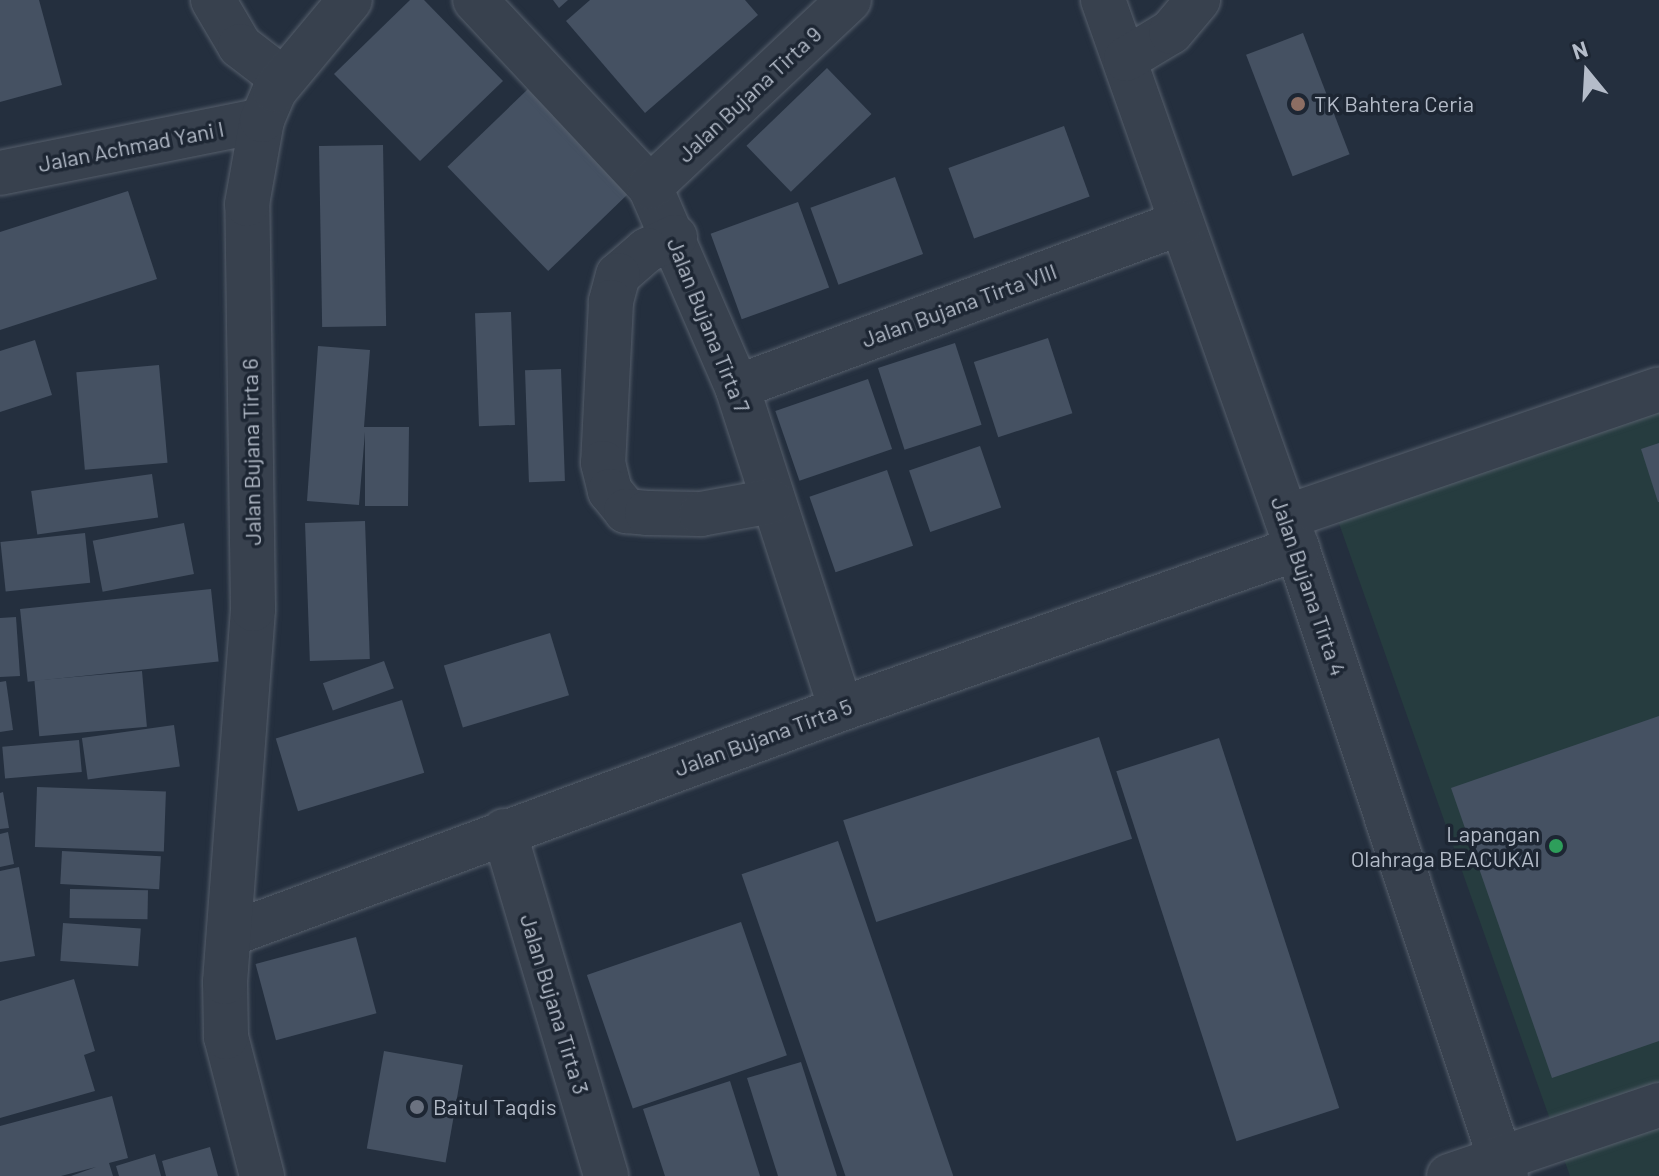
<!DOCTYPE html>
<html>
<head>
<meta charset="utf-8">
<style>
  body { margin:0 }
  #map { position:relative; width:1659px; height:1176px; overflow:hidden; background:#242f3e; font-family:Barlow,sans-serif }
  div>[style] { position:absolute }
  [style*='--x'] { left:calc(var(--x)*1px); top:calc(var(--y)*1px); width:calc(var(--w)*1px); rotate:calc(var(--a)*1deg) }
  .green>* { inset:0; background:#263c3f }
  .building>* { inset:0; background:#455162; transform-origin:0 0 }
  .roads { filter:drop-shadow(0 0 2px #565f6c) drop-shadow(0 0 2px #565f6c) }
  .minor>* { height:44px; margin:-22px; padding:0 22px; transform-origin:22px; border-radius:22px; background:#38414e }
  .dots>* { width:22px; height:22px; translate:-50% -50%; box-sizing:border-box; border:4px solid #1d2633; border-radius:50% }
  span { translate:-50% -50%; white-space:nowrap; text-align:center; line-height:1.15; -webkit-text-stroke:7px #1d2633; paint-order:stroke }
  .street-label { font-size:22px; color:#b4bcc9 }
  .poi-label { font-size:22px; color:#b4bcc9 }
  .left { translate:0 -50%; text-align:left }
  .right { translate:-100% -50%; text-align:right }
  .north { position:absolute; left:1547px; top:32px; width:80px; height:80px; -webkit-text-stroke:6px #1d2633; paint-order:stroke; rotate:342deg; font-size:22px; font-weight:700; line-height:32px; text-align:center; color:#b4bcc9 }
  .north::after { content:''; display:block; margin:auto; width:28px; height:36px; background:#b4bcc9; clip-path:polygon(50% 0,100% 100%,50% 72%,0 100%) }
</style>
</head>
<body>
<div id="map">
  <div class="green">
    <i style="clip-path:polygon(1659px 410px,1659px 1176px,1570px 1176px,1336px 515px)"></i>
  </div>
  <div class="building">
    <i style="clip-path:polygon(0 0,39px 0,62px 85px,0 102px)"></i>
    <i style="clip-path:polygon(410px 0,424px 0,503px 81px,420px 161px,334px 74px)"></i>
    <i style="clip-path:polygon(553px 0,568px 0,559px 8px)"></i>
    <i style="clip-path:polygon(590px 0,745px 0,758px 15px,645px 113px,566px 21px)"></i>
    <i style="left:1303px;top:33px;width:130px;height:61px;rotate:69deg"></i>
    <i style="left:827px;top:68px;width:64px;height:112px;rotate:46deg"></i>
    <i style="left:528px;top:89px;width:145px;height:112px;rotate:46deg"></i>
    <i style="left:1064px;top:126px;width:75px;height:123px;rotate:70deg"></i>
    <i style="left:383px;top:145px;width:181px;height:64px;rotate:89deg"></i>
    <i style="left:895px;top:177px;width:82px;height:90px;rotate:70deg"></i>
    <i style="clip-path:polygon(128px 191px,157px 279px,0 330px,0 232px)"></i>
    <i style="left:798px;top:202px;width:91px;height:93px;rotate:70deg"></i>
    <i style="left:511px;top:312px;width:113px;height:36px;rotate:88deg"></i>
    <i style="left:1048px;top:338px;width:79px;height:78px;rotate:72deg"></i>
    <i style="clip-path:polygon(35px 340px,52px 395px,0 412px,0 351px)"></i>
    <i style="left:955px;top:343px;width:86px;height:81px;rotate:72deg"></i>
    <i style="clip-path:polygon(318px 346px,370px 350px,364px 427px,409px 427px,408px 506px,365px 506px,365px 432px,359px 505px,307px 501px)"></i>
    <i style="left:159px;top:365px;width:98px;height:83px;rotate:85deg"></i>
    <i style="left:561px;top:369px;width:112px;height:36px;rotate:88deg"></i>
    <i style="left:868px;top:379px;width:74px;height:98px;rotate:71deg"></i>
    <i style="clip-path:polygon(1659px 443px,1659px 502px,1658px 502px,1641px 449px)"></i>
    <i style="left:980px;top:446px;width:65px;height:75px;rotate:71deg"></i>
    <i style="left:887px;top:470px;width:80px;height:82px;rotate:71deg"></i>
    <i style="left:152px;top:474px;width:44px;height:122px;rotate:82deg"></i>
    <i style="left:365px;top:521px;width:138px;height:60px;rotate:88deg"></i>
    <i style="left:184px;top:523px;width:52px;height:93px;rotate:79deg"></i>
    <i style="left:85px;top:533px;width:50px;height:85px;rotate:84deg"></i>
    <i style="left:211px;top:589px;width:73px;height:192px;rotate:84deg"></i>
    <i style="clip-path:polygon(16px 617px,20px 676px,0 677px,0 618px)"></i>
    <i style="left:550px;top:633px;width:65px;height:111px;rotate:73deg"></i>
    <i style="left:384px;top:661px;width:29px;height:65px;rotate:70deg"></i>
    <i style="left:142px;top:671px;width:56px;height:108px;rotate:85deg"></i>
    <i style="clip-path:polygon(6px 681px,13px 730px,0 732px,0 682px)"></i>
    <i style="left:402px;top:700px;width:76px;height:132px;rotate:73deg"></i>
    <i style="clip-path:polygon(1659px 716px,1659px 1041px,1552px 1078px,1451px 788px)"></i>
    <i style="left:174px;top:725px;width:42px;height:93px;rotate:82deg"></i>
    <i style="left:1099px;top:737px;width:107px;height:269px;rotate:72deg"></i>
    <i style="left:1219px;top:738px;width:389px;height:108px;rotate:72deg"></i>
    <i style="left:79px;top:740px;width:32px;height:77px;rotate:85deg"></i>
    <i style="left:37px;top:787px;width:129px;height:60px;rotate:2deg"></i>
    <i style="clip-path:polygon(3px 792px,9px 828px,0 829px,0 793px)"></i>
    <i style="clip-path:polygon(8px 832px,14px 864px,0 867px,0 834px)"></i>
    <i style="left:838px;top:841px;width:354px;height:102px;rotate:71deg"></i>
    <i style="left:62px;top:851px;width:99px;height:33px;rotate:3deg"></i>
    <i style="clip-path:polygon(19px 867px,35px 956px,0 962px,0 871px)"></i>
    <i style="left:70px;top:889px;width:78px;height:29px;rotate:1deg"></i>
    <i style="left:741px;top:922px;width:141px;height:163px;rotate:71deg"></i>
    <i style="left:63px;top:923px;width:78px;height:38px;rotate:4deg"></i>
    <i style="left:356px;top:937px;width:79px;height:104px;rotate:75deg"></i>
    <i style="clip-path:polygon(74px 979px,95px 1051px,84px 1055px,95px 1091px,0 1118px,0 1001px)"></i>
    <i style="left:384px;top:1051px;width:80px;height:99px;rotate:10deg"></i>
    <i style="clip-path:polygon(801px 1062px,837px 1176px,778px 1176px,747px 1078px)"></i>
    <i style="clip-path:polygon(730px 1081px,760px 1176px,665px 1176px,643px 1109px)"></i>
    <i style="clip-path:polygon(112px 1096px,128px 1158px,109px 1163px,113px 1176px,71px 1176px,96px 1167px,61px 1176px,0 1176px,0 1126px)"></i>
    <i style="clip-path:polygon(210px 1147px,218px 1176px,166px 1176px,162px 1161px)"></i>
    <i style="clip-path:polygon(155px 1154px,161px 1176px,119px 1176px,116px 1166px)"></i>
  </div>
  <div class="roads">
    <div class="minor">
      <i style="--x:213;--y:0;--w:53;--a:59.6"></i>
      <i style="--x:240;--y:46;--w:54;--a:37.5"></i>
      <i style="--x:475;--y:0;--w:256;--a:46.9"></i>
      <i style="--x:650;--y:187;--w:218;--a:66.5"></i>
      <i style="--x:737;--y:387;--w:338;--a:72.1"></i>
      <i style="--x:1103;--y:0;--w:581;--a:70.51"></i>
      <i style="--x:1297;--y:548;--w:662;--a:71.59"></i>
      <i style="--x:1126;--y:59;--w:52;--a:-31"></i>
      <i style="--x:1171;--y:32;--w:42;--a:-49.8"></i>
      <i style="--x:0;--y:173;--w:267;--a:-11.4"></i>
      <i style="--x:650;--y:187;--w:273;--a:-43.2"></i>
      <i style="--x:675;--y:237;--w:31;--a:155"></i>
      <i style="--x:647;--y:250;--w:38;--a:139"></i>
      <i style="--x:618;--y:275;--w:28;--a:105"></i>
      <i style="--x:611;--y:302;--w:161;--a:92.8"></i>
      <i style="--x:603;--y:463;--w:29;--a:76"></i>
      <i style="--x:610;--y:491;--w:26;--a:51"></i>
      <i style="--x:626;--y:511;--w:21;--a:5"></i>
      <i style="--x:647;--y:513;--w:54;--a:1.1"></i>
      <i style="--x:701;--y:514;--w:72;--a:-10.4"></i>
      <i style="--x:737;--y:387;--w:473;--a:-20.3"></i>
      <i style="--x:1286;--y:517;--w:394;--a:-18.9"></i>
      <i style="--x:504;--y:831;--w:360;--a:73.5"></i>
      <i style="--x:231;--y:934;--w:650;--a:-20.25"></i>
      <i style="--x:841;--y:709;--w:484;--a:-19.4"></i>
      <i style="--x:262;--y:1176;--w:144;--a:-104.5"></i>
      <i style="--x:226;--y:1037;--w:55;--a:-91"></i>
      <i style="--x:225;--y:982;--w:374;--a:-85.7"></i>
      <i style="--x:253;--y:609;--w:405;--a:-90.8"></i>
      <i style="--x:247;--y:204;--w:85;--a:-79.9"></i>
      <i style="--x:262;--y:120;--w:33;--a:-67"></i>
      <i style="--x:275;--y:90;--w:117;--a:-50.2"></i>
      <i style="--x:1449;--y:1176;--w:222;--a:-18.7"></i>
    </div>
  </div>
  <div class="dots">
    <i style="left:1298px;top:104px;background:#8d6e63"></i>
    <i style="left:1556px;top:846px;background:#2e9e5b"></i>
    <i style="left:417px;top:1107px;background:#6b7280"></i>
  </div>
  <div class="street-label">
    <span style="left:749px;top:94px;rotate:-43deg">Jalan Bujana Tirta 9</span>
    <span style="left:131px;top:146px;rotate:-11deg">Jalan Achmad Yani I</span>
    <span style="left:959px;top:305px;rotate:-20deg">Jalan Bujana Tirta VIII</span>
    <span style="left:709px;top:325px;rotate:68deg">Jalan Bujana Tirta 7</span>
    <span style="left:251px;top:452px;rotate:-91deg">Jalan Bujana Tirta 6</span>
    <span style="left:1309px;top:586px;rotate:71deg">Jalan Bujana Tirta 4</span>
    <span style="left:763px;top:737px;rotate:-20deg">Jalan Bujana Tirta 5</span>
    <span style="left:555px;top:1004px;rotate:73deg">Jalan Bujana Tirta 3</span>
  </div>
  <div class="poi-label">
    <span class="left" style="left:1314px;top:104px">TK Bahtera Ceria</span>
    <span class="right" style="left:1540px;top:846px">Lapangan<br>Olahraga BEACUKAI</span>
    <span class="left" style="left:433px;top:1107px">Baitul Taqdis</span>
  </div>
  <div class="north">N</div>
</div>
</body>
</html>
